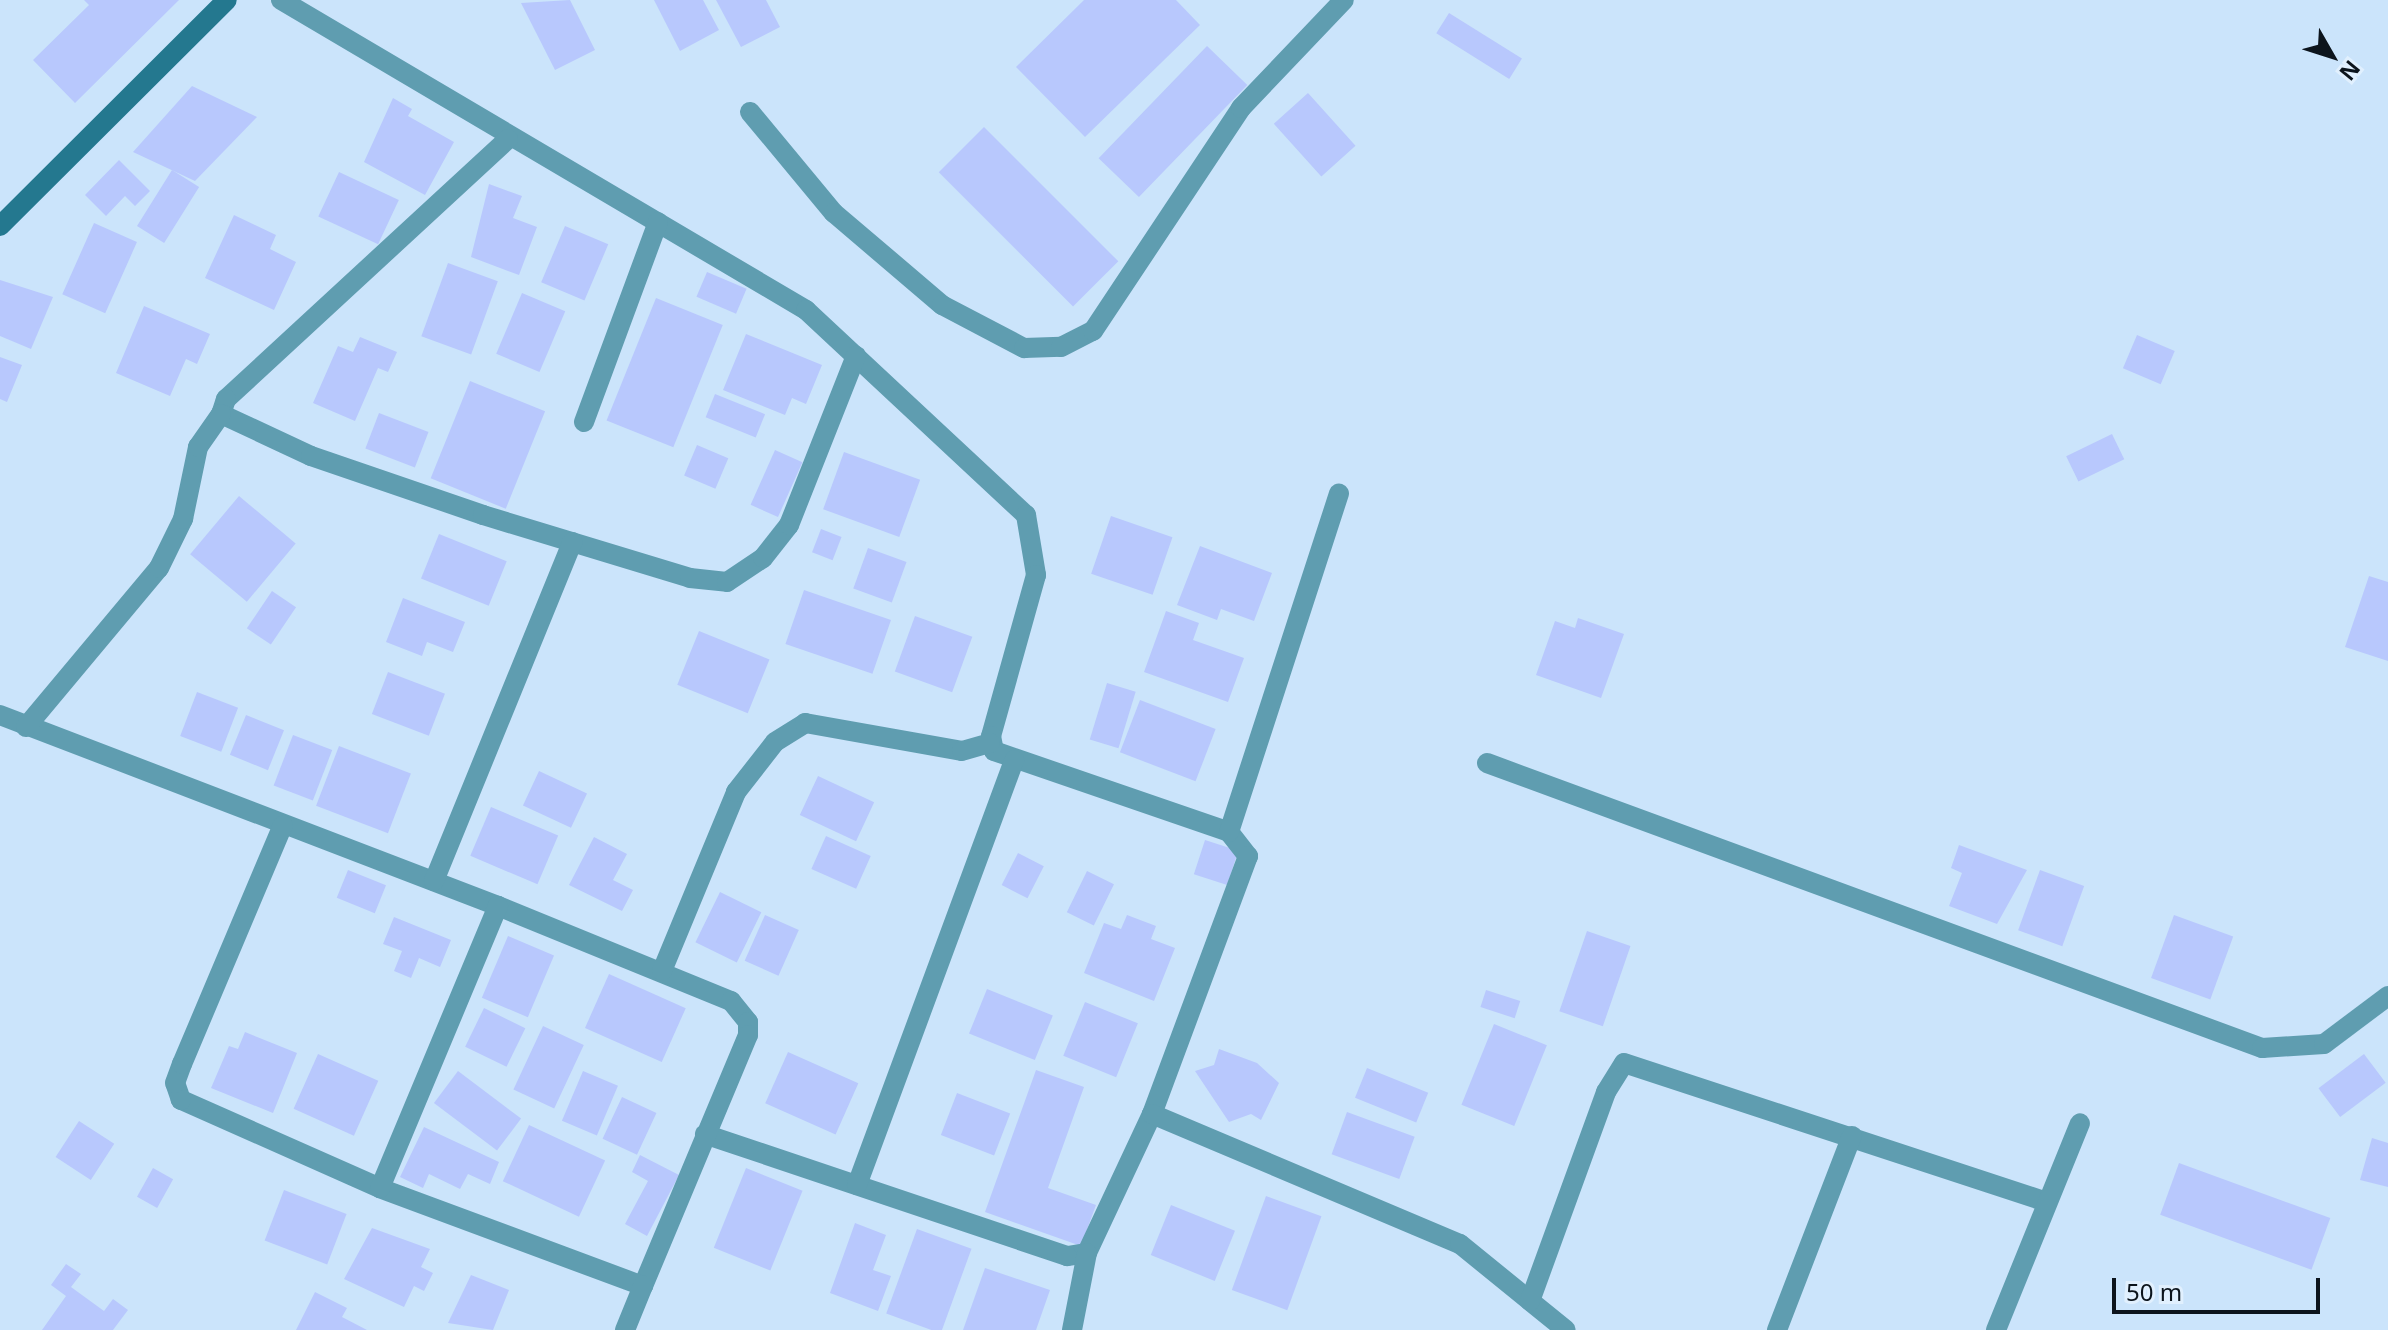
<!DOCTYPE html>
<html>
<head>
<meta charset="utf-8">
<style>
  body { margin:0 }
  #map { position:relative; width:2388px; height:1330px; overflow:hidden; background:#cbe4fb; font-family:"Noto Sans",sans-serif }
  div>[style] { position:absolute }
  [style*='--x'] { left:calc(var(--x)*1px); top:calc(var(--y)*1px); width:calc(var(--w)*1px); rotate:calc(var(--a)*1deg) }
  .building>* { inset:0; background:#b8c8fd; transform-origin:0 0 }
  .minor>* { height:20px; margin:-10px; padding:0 10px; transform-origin:10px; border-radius:10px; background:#5f9db0 }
  .secondary>* { height:20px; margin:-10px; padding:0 10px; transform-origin:10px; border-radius:10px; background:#24788f }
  span { translate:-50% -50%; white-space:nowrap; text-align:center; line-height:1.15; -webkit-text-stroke:7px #e1f0fe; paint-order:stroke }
  .north { position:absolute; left:2292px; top:16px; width:80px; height:80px; -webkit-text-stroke:6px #e1f0fe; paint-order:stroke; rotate:129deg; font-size:22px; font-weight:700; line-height:32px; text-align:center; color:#0c141c }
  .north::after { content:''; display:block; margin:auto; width:28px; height:36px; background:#0c141c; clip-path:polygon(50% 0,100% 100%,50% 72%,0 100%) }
  .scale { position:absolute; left:2112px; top:1278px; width:208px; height:36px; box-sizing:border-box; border:4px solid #0c141c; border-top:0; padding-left:10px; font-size:24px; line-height:28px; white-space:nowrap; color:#0c141c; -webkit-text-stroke:6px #e1f0fe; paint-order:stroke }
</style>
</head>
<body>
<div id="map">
  <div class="building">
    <i style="clip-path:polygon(84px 0,179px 0,75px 103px,33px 60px,89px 5px)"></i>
    <i style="clip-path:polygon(570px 0,595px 50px,555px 70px,521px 3px)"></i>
    <i style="clip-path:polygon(654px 0,703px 0,719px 30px,680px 51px)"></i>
    <i style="clip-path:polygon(716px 0,766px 0,780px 27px,741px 47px)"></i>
    <i style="clip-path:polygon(1084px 0,1176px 0,1200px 25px,1085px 137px,1016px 67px)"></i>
    <i style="left:1449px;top:13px;width:86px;height:24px;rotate:32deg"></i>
    <i style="left:1207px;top:46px;width:56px;height:156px;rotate:44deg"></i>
    <i style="clip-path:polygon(192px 86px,257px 117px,195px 181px,133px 152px)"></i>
    <i style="left:1308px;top:93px;width:71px;height:46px;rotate:48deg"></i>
    <i style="clip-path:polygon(393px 98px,412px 109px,408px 116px,454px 142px,425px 195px,364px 162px)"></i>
    <i style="left:984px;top:127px;width:190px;height:64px;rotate:45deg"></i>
    <i style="clip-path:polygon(119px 160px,150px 191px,135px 206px,125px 196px,106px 216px,85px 195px)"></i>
    <i style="left:172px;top:170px;width:32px;height:66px;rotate:32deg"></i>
    <i style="left:339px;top:172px;width:66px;height:49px;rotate:25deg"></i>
    <i style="clip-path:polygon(489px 184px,522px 196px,513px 218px,537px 227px,519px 275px,471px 257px)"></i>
    <i style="clip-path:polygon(234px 215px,276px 235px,270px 249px,296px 262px,274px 310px,205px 278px)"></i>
    <i style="left:94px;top:223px;width:47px;height:78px;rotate:24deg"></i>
    <i style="left:565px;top:226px;width:47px;height:61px;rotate:23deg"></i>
    <i style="left:448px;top:263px;width:53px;height:78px;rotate:20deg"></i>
    <i style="left:707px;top:272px;width:43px;height:27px;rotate:23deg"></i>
    <i style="clip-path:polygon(0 280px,53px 297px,31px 349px,0 336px)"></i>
    <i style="left:522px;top:293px;width:47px;height:66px;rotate:23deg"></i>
    <i style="left:656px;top:298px;width:72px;height:132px;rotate:22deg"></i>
    <i style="clip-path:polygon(144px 306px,210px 334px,197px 364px,186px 359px,170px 396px,116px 373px)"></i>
    <i style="clip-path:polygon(746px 334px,822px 365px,806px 404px,792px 398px,785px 415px,723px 390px)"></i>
    <i style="left:2137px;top:335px;width:41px;height:36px;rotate:23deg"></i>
    <i style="clip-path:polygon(360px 337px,397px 352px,388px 372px,378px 368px,355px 421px,313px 403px,338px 346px,353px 352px)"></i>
    <i style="clip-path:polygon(0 357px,22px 365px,7px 402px,0 399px)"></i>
    <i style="left:470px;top:381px;width:81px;height:105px;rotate:22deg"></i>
    <i style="left:715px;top:394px;width:54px;height:25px;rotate:22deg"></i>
    <i style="left:379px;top:413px;width:53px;height:38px;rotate:21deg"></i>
    <i style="left:2112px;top:434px;width:28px;height:51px;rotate:64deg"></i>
    <i style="left:697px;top:445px;width:34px;height:33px;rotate:23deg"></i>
    <i style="left:775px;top:450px;width:30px;height:60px;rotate:24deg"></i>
    <i style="left:844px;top:452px;width:81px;height:61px;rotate:20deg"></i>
    <i style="left:239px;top:496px;width:74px;height:76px;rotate:40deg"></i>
    <i style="left:1111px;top:516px;width:65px;height:61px;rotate:19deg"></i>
    <i style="left:821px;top:529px;width:22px;height:25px;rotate:21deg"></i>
    <i style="left:439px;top:534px;width:73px;height:48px;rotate:22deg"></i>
    <i style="clip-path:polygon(1200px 546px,1272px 573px,1254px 621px,1221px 609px,1217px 620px,1177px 605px)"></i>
    <i style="left:868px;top:548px;width:41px;height:43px;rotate:20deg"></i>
    <i style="clip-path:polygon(2369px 576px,2388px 582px,2388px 661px,2345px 647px)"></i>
    <i style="left:804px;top:590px;width:92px;height:57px;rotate:19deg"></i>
    <i style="left:272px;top:591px;width:29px;height:45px;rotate:34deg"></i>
    <i style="clip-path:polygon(403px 598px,465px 622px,453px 652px,427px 642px,422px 656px,386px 642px)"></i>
    <i style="clip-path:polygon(1166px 611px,1199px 623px,1193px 640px,1244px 658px,1228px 702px,1144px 672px)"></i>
    <i style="left:915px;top:616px;width:61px;height:59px;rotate:20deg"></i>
    <i style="clip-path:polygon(1578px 618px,1624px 634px,1601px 698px,1536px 675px,1555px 621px,1575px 628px)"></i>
    <i style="left:699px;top:631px;width:76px;height:58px;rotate:22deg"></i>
    <i style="left:388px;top:672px;width:61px;height:45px;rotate:21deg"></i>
    <i style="left:1107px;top:683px;width:30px;height:59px;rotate:17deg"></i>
    <i style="left:197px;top:692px;width:44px;height:47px;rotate:21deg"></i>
    <i style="left:1140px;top:700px;width:81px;height:56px;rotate:21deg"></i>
    <i style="left:246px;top:715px;width:41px;height:43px;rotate:22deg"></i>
    <i style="left:293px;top:735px;width:42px;height:54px;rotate:21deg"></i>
    <i style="left:339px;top:746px;width:77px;height:64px;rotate:21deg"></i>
    <i style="left:539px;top:771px;width:53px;height:38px;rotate:25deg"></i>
    <i style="left:818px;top:776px;width:62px;height:43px;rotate:25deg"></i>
    <i style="left:491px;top:807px;width:73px;height:53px;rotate:23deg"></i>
    <i style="left:826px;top:836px;width:49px;height:36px;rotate:24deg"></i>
    <i style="clip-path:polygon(594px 837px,627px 854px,613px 880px,633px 890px,622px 911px,569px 885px)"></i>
    <i style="left:1205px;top:840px;width:35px;height:36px;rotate:18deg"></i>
    <i style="clip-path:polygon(1959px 845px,2027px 870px,1997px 924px,1949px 906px,1962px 873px,1951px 868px)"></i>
    <i style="left:1018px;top:853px;width:29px;height:36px;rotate:27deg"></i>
    <i style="left:348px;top:870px;width:41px;height:30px;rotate:22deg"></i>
    <i style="left:2040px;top:870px;width:47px;height:64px;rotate:20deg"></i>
    <i style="left:1087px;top:871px;width:30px;height:46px;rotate:26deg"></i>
    <i style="left:720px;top:892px;width:46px;height:56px;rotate:26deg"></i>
    <i style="left:765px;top:915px;width:37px;height:50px;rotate:24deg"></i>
    <i style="clip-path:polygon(1127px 915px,1156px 926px,1151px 939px,1175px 948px,1154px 1001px,1084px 973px,1104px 923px,1121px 929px)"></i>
    <i style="left:2174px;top:915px;width:63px;height:67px;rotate:20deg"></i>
    <i style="clip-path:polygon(394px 917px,451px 940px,440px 967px,419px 958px,411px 978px,394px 971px,402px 951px,383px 944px)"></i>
    <i style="left:1587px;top:931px;width:46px;height:85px;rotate:19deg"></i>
    <i style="left:508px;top:936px;width:50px;height:67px;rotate:23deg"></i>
    <i style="left:609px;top:974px;width:84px;height:59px;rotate:24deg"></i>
    <i style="left:987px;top:989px;width:71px;height:48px;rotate:22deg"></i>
    <i style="left:1486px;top:990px;width:36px;height:18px;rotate:18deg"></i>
    <i style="left:1085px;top:1002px;width:57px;height:58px;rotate:22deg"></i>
    <i style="left:484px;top:1008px;width:46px;height:43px;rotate:26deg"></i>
    <i style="left:1494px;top:1024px;width:57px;height:87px;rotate:22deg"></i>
    <i style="left:543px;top:1026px;width:45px;height:70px;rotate:25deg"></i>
    <i style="clip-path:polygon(245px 1032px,297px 1053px,273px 1113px,211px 1088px,229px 1046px,238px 1049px)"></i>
    <i style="clip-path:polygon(1219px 1049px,1257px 1063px,1279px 1083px,1261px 1120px,1251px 1114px,1229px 1122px,1195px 1071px,1214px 1065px)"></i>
    <i style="left:788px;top:1052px;width:77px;height:56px;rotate:24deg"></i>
    <i style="left:318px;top:1054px;width:66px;height:60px;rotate:24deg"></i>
    <i style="left:2364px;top:1054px;width:36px;height:57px;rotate:53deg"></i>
    <i style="left:1367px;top:1068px;width:66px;height:32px;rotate:22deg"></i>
    <i style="clip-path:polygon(1036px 1070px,1084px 1087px,1048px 1188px,1096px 1205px,1081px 1246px,985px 1212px)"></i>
    <i style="left:458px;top:1071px;width:79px;height:40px;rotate:37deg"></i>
    <i style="left:583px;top:1071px;width:38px;height:54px;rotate:23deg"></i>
    <i style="left:957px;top:1093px;width:57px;height:45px;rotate:21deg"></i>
    <i style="left:622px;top:1097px;width:38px;height:46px;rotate:25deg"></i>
    <i style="left:1347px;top:1112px;width:72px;height:45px;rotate:20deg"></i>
    <i style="left:79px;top:1121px;width:42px;height:43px;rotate:33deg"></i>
    <i style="left:529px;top:1125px;width:84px;height:62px;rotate:25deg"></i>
    <i style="clip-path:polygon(424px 1127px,499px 1162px,490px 1184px,468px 1174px,460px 1189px,429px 1174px,423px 1188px,400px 1177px)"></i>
    <i style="clip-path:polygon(2372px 1138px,2388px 1143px,2388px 1187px,2360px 1180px)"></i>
    <i style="clip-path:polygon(640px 1155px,679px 1175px,647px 1236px,625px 1224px,648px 1181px,632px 1172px)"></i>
    <i style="left:2179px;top:1163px;width:161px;height:55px;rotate:20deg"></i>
    <i style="left:153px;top:1168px;width:23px;height:33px;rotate:29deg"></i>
    <i style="left:746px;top:1168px;width:61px;height:86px;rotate:22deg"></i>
    <i style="left:284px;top:1190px;width:67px;height:54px;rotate:21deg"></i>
    <i style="left:1266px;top:1196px;width:59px;height:100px;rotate:20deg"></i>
    <i style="left:1171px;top:1205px;width:69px;height:54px;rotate:22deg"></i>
    <i style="clip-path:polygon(855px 1223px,886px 1235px,873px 1270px,891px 1276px,878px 1311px,830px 1293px)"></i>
    <i style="clip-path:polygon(372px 1228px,430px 1249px,421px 1267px,433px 1273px,424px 1291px,414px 1286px,404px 1307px,344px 1279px)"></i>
    <i style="left:917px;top:1229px;width:58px;height:90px;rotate:20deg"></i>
    <i style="clip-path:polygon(66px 1264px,81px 1274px,71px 1287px,104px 1311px,113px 1299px,128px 1310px,113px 1330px,42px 1330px,66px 1296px,51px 1285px)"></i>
    <i style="clip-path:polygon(985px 1268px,1050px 1290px,1036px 1330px,963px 1330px)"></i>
    <i style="clip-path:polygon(471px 1275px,509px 1290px,493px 1330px,448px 1323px)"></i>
    <i style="clip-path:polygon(315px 1292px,347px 1308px,342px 1317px,367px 1330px,296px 1330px)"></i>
  </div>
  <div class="minor">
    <i style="--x:281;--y:0;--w:610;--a:30.56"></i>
    <i style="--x:806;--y:310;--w:301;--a:43"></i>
    <i style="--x:1026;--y:515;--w:61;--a:80.5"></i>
    <i style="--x:1036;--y:575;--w:167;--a:105.6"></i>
    <i style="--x:991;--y:736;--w:15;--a:79"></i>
    <i style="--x:994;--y:751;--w:249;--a:19"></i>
    <i style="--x:1229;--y:832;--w:31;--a:52"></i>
    <i style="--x:1248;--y:856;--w:275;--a:110.4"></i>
    <i style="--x:1152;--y:1114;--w:153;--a:115.1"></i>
    <i style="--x:1087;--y:1253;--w:20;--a:171"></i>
    <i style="--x:1067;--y:1256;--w:382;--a:-161.4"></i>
    <i style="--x:750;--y:112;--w:131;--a:50.3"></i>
    <i style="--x:834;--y:213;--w:142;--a:40.4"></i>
    <i style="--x:942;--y:305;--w:93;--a:27.7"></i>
    <i style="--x:1024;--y:348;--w:37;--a:-2"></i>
    <i style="--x:1061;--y:347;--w:36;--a:-27"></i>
    <i style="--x:1093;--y:331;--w:268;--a:-56.4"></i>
    <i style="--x:1241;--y:108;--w:149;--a:-46.4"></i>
    <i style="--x:508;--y:139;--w:384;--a:137.3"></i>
    <i style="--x:226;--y:399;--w:16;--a:108"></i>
    <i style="--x:221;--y:414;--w:99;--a:25"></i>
    <i style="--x:311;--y:456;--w:182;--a:18.9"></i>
    <i style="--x:483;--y:515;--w:216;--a:16.9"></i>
    <i style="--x:690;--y:578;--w:37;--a:6"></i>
    <i style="--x:727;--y:582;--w:43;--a:-33.7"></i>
    <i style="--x:763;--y:558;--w:42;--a:-51.8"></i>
    <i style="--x:789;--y:525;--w:182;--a:-68.4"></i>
    <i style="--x:584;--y:422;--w:213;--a:-69.7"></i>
    <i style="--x:0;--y:715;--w:533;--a:20.98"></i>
    <i style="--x:498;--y:906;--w:252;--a:22.2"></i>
    <i style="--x:731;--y:1001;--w:27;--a:51"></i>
    <i style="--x:748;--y:1022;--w:13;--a:90"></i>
    <i style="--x:748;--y:1035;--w:272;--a:112.7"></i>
    <i style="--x:643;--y:1286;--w:281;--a:-159.6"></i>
    <i style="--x:380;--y:1188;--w:218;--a:-156.1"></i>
    <i style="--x:181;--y:1100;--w:18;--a:-109"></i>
    <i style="--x:175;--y:1083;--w:20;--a:-70"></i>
    <i style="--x:182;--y:1064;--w:259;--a:-67.1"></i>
    <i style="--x:26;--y:727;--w:207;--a:-50.1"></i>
    <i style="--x:159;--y:568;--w:55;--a:-63.9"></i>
    <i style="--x:183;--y:519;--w:74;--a:-78.2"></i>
    <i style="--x:198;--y:447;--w:40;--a:-55.1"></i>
    <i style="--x:1487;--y:763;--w:826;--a:20.19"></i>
    <i style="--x:2262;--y:1048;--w:62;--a:-3.7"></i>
    <i style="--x:2324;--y:1044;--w:80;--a:-36.9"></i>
    <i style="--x:1229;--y:832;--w:356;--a:-72"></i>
    <i style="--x:434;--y:881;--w:366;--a:-67.8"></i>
    <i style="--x:662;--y:971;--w:194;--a:-67.5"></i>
    <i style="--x:736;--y:792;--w:63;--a:-52"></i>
    <i style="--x:775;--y:742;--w:36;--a:-32"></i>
    <i style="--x:805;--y:723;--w:159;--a:10.1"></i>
    <i style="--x:962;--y:751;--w:29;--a:-16"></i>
    <i style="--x:1152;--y:1114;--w:334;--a:22.9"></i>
    <i style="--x:1460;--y:1244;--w:136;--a:39.1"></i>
    <i style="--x:857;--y:1185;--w:453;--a:-69.7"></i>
    <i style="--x:380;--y:1188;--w:306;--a:-67.3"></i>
    <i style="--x:1530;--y:1301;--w:222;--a:-70"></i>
    <i style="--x:1606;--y:1092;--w:34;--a:-58"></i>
    <i style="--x:1624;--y:1063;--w:445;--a:18.2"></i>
    <i style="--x:625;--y:1330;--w:48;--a:-67.8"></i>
    <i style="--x:1072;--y:1330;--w:78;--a:-79"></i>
    <i style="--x:1777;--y:1330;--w:208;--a:-68.9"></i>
    <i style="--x:1996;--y:1330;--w:223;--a:-67.9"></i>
  </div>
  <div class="secondary">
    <i style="--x:0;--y:226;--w:320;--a:-44.9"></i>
  </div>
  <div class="north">N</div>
  <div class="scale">50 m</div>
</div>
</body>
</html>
